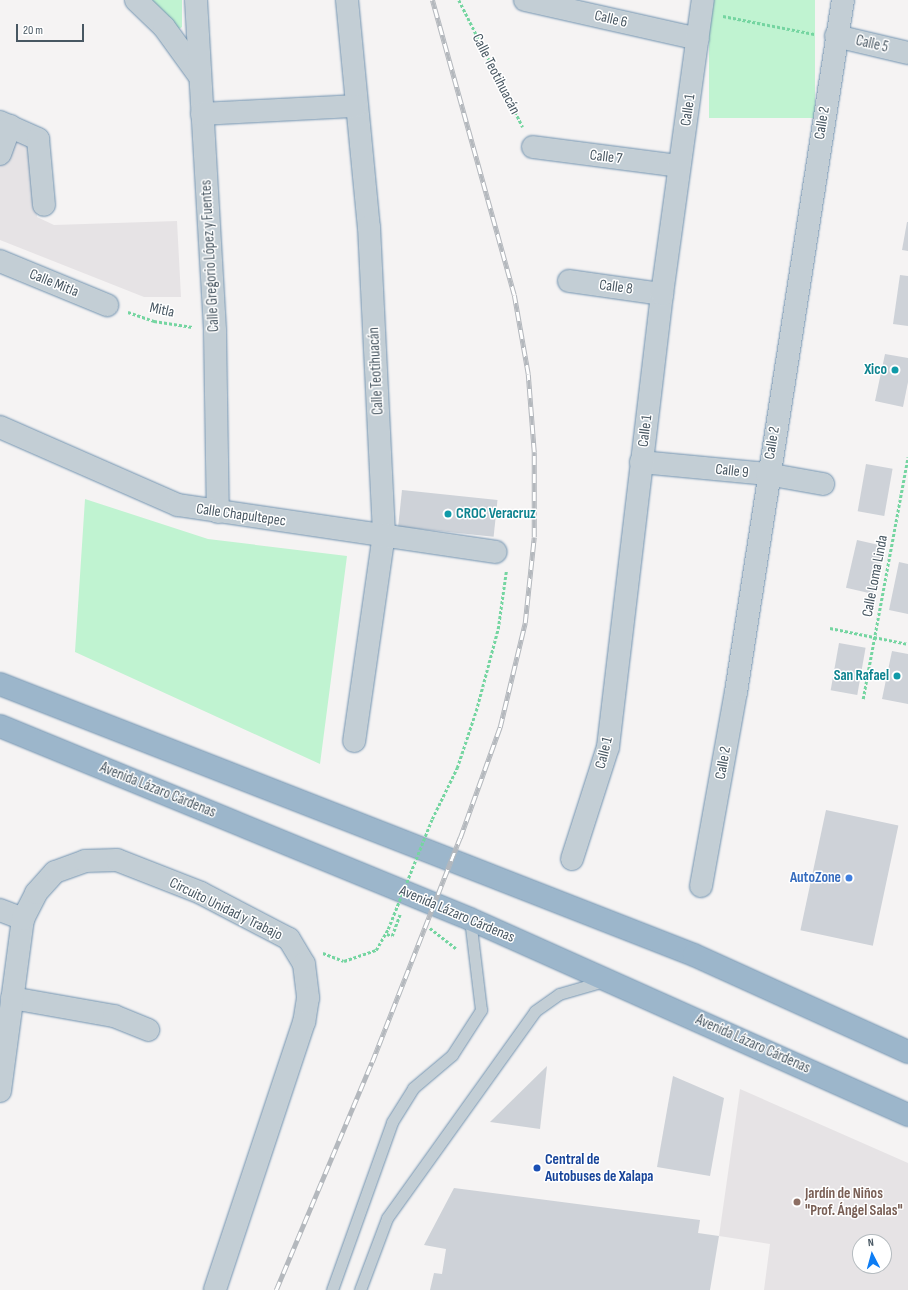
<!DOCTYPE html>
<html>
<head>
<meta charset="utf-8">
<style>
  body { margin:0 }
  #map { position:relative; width:908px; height:1290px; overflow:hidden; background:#f5f3f3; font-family:"Sofia Sans Condensed",sans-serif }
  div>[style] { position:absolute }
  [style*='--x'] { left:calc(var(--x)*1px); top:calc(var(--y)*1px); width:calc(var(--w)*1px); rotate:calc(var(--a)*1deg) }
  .education>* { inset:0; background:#e6e3e5 }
  .green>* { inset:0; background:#c0f3d1; transform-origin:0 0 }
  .building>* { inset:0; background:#ced2d8; transform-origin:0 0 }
  .path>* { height:2.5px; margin-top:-1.25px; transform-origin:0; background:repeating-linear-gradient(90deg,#75d5a1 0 3px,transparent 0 5px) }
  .roads { filter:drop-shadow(0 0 1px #7293b0) drop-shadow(0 0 1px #7293b0) }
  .service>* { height:11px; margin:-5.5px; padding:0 5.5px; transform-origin:5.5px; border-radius:5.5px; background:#c3ced5 }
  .minor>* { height:22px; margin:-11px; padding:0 11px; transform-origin:11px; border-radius:11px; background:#c3ced5 }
  .trunk>* { height:22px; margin:-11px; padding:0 11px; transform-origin:11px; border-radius:11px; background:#9cb6cb }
  .rail>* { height:4.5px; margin-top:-2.25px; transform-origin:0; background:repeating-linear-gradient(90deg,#fff 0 9px,#b4b8bd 0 18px); box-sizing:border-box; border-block:1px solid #b4b8bd }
  .path-bridge>* { height:2.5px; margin-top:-1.25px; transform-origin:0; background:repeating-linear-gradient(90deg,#75d5a1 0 3px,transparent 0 5px) }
  .dots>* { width:11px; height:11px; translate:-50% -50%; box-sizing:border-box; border:2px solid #fff; border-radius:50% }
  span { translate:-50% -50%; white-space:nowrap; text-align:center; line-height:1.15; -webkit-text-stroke:3px #fff; paint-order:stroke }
  .street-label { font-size:15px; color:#485762 }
  .culture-label { font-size:15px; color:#0d838f; font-weight:700 }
  .right { translate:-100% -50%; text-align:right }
  .left { translate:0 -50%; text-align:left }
  .shop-label { font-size:15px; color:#366cbe; font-weight:700 }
  .transit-label { font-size:15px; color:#164399; font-weight:700 }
  .education-label { font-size:15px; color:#785e54; font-weight:700 }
  .north { position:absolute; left:852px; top:1234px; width:40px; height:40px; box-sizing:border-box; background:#fff; border:1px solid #b6bcc0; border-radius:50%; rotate:354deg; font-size:11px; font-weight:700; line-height:16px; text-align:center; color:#485762 }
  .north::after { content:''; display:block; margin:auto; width:14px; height:18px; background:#0e7df4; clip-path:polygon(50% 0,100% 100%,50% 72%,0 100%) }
  .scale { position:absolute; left:16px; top:24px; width:68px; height:18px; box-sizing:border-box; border:2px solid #485762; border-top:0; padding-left:5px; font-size:12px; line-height:14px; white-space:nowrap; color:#485762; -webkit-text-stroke:3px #fff; paint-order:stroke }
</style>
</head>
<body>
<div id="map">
  <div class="education">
    <i style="clip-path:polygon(9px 132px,29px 136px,37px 217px,54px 225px,177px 221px,181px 297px,144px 297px,0 240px,0 156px)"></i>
    <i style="clip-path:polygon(evenodd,740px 1089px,908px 1163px,908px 1290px,764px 1290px,770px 1244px,719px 1236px,740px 1089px,860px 1242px,884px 1242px,884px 1266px,860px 1266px,860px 1242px)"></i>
  </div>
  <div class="green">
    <i style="clip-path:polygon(151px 0,182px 0,182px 27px,176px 31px)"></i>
    <i style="left:709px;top:0;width:106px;height:118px"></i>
    <i style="clip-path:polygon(85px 499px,208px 539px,347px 556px,320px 764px,75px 652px)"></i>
  </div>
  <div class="building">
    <i style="clip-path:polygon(907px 222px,908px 222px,908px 251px,902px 250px)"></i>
    <i style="clip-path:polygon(900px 275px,908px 276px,908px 326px,893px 324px)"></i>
    <i style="clip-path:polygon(885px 354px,908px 358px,908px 382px,903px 407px,875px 401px)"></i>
    <i style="left:866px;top:464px;width:27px;height:48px;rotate:10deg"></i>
    <i style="left:402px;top:490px;width:96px;height:37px;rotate:6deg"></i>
    <i style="left:857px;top:540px;width:28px;height:49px;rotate:13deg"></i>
    <i style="clip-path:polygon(899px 562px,908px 564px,908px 614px,889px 610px)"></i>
    <i style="left:839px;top:643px;width:27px;height:48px;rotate:10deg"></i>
    <i style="clip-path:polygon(892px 651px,908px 654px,908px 704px,882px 699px)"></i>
    <i style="left:826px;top:810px;width:74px;height:123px;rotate:12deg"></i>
    <i style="clip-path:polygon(547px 1066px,540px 1129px,490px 1122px)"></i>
    <i style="clip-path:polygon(673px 1076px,724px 1098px,710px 1176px,657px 1167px)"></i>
    <i style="clip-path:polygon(454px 1188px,700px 1220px,698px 1233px,719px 1236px,710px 1290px,430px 1290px,434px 1273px,442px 1274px,446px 1249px,424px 1245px)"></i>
  </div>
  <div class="path">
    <i style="--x:459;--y:0;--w:142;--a:63.3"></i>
    <i style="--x:723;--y:16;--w:93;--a:11.2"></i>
    <i style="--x:128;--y:312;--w:28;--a:19"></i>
    <i style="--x:154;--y:321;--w:39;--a:9"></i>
    <i style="--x:830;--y:628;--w:80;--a:11.6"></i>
    <i style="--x:863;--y:699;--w:246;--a:-79.5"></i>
    <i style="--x:432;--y:819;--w:57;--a:-63.9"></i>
    <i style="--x:457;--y:768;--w:60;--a:-71.6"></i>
    <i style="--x:476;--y:711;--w:85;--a:-75"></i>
    <i style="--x:498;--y:629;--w:58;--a:-82"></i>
    <i style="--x:430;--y:928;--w:33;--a:38"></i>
    <i style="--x:387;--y:934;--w:5;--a:22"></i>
    <i style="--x:392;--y:936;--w:23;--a:-70"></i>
    <i style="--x:323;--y:953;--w:22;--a:21"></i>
    <i style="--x:344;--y:961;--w:34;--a:-19"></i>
    <i style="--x:376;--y:950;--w:24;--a:-60"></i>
  </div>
  <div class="roads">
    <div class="service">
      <i style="--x:332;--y:1290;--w:178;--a:-70.3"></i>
      <i style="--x:392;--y:1122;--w:40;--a:-58"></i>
      <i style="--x:413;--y:1088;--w:51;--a:-40.2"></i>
      <i style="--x:452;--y:1055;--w:54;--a:-57.2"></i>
      <i style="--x:481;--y:1010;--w:92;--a:-96.9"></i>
      <i style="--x:360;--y:1290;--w:77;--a:-69.4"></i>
      <i style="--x:387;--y:1218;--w:254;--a:-54.4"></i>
      <i style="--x:535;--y:1011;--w:29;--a:-35"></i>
      <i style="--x:559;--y:994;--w:47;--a:-16.1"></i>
    </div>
    <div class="minor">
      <i style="--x:136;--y:0;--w:39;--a:44"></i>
      <i style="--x:164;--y:27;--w:58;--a:54.1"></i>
      <i style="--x:196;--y:0;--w:332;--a:86.7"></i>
      <i style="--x:215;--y:331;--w:181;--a:89.1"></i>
      <i style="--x:347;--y:0;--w:228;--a:84.5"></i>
      <i style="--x:369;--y:227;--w:307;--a:87.2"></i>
      <i style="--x:384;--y:534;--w:209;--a:98.2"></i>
      <i style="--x:525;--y:0;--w:177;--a:12.7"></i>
      <i style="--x:836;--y:36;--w:74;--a:13.3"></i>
      <i style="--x:202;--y:114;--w:154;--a:-3"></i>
      <i style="--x:0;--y:122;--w:42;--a:24.1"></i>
      <i style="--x:38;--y:139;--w:66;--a:84.8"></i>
      <i style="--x:533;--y:147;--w:147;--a:7.4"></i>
      <i style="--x:0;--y:154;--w:30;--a:-70"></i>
      <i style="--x:0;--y:261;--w:116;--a:22.4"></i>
      <i style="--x:569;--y:281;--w:94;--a:8"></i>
      <i style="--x:0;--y:427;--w:194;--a:23.7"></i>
      <i style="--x:178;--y:505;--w:321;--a:8.4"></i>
      <i style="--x:641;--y:462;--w:127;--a:5.4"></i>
      <i style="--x:767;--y:474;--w:57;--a:10.1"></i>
      <i style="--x:572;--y:859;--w:118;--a:-72.2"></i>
      <i style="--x:608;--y:747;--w:456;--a:-83.2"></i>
      <i style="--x:662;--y:294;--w:297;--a:-82.1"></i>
      <i style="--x:701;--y:886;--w:197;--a:-79.8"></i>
      <i style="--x:736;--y:692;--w:700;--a:-81.21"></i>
      <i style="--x:0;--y:910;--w:25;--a:21"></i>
      <i style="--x:12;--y:998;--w:104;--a:10"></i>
      <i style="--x:114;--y:1016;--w:37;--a:22"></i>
      <i style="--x:0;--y:1091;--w:174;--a:-82.4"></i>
      <i style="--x:23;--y:919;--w:29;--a:-63"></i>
      <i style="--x:36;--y:893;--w:28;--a:-48"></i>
      <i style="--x:55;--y:872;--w:32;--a:-20"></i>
      <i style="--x:85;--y:861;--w:32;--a:-2"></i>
      <i style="--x:117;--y:860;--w:90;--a:21.4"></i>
      <i style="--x:201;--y:893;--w:99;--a:27.6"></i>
      <i style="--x:289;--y:939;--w:29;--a:59"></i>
      <i style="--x:304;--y:964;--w:34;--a:83"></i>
      <i style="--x:308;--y:998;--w:24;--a:99"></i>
      <i style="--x:304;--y:1022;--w:282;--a:108.4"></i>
    </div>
    <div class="trunk">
      <i style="--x:0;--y:684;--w:745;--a:21.33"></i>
      <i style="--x:694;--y:955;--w:235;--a:24.4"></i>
      <i style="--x:0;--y:726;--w:508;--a:22.32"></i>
      <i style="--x:470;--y:919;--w:480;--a:24.1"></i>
    </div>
  </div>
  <div class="rail">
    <i style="--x:276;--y:1290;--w:247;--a:-67.2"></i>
    <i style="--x:372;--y:1062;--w:241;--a:-68.6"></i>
    <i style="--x:460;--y:838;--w:118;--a:-70.2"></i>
    <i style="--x:500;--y:727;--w:107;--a:-76.5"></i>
    <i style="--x:525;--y:623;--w:86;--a:-84"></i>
    <i style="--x:534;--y:537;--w:85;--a:-90"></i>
    <i style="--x:534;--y:452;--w:78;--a:-94.4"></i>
    <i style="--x:528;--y:374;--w:80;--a:-100"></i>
    <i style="--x:514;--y:295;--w:306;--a:-105.5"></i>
  </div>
  <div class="path-bridge">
    <i style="--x:388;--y:929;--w:118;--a:-68.2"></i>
  </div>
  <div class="dots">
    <i style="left:895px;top:370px;background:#0f9aa8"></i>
    <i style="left:448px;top:514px;background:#0f9aa8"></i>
    <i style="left:897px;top:676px;background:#0f9aa8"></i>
    <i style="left:849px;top:878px;background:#3f7fe0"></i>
    <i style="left:537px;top:1168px;background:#1a4fb4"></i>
    <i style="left:797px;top:1202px;background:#8d6e63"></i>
  </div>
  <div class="street-label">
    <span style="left:611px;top:19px;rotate:13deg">Calle 6</span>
    <span style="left:872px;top:44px;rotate:13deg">Calle 5</span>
    <span style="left:496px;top:74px;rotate:63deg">Calle Teotihuacán</span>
    <span style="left:688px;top:110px;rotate:-82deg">Calle 1</span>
    <span style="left:822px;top:123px;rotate:-81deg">Calle 2</span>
    <span style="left:606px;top:157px;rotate:7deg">Calle 7</span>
    <span style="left:210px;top:256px;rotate:-93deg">Calle Gregorio López y Fuentes</span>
    <span style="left:54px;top:283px;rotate:22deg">Calle Mitla</span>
    <span style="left:616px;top:287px;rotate:8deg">Calle 8</span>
    <span style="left:162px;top:310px;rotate:12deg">Mitla</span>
    <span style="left:376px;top:371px;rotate:-93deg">Calle Teotihuacán</span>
    <span style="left:645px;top:431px;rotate:-83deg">Calle 1</span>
    <span style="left:772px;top:443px;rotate:-81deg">Calle 2</span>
    <span style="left:732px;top:471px;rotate:6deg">Calle 9</span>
    <span style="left:241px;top:515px;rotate:8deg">Calle Chapultepec</span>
    <span style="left:875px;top:576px;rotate:-79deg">Calle Loma Linda</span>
    <span style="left:604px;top:753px;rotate:-76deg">Calle 1</span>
    <span style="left:723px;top:763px;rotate:-80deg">Calle 2</span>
    <span style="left:158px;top:790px;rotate:22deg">Avenida Lázaro Cárdenas</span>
    <span style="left:226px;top:909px;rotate:26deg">Circuito Unidad y Trabajo</span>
    <span style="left:457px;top:914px;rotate:23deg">Avenida Lázaro Cárdenas</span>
    <span style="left:753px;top:1044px;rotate:24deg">Avenida Lázaro Cárdenas</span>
  </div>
  <div class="culture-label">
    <span class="right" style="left:887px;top:370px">Xico</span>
    <span class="left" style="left:456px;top:514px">CROC Veracruz</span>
    <span class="right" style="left:889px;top:676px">San Rafael</span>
  </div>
  <div class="shop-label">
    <span class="right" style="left:841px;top:878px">AutoZone</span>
  </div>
  <div class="transit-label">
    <span class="left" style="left:545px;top:1168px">Central de<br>Autobuses de Xalapa</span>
  </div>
  <div class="education-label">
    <span class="left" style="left:805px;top:1202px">Jardín de Niños<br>"Prof. Ángel Salas"</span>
  </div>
  <div class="north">N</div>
  <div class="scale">20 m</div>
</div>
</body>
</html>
